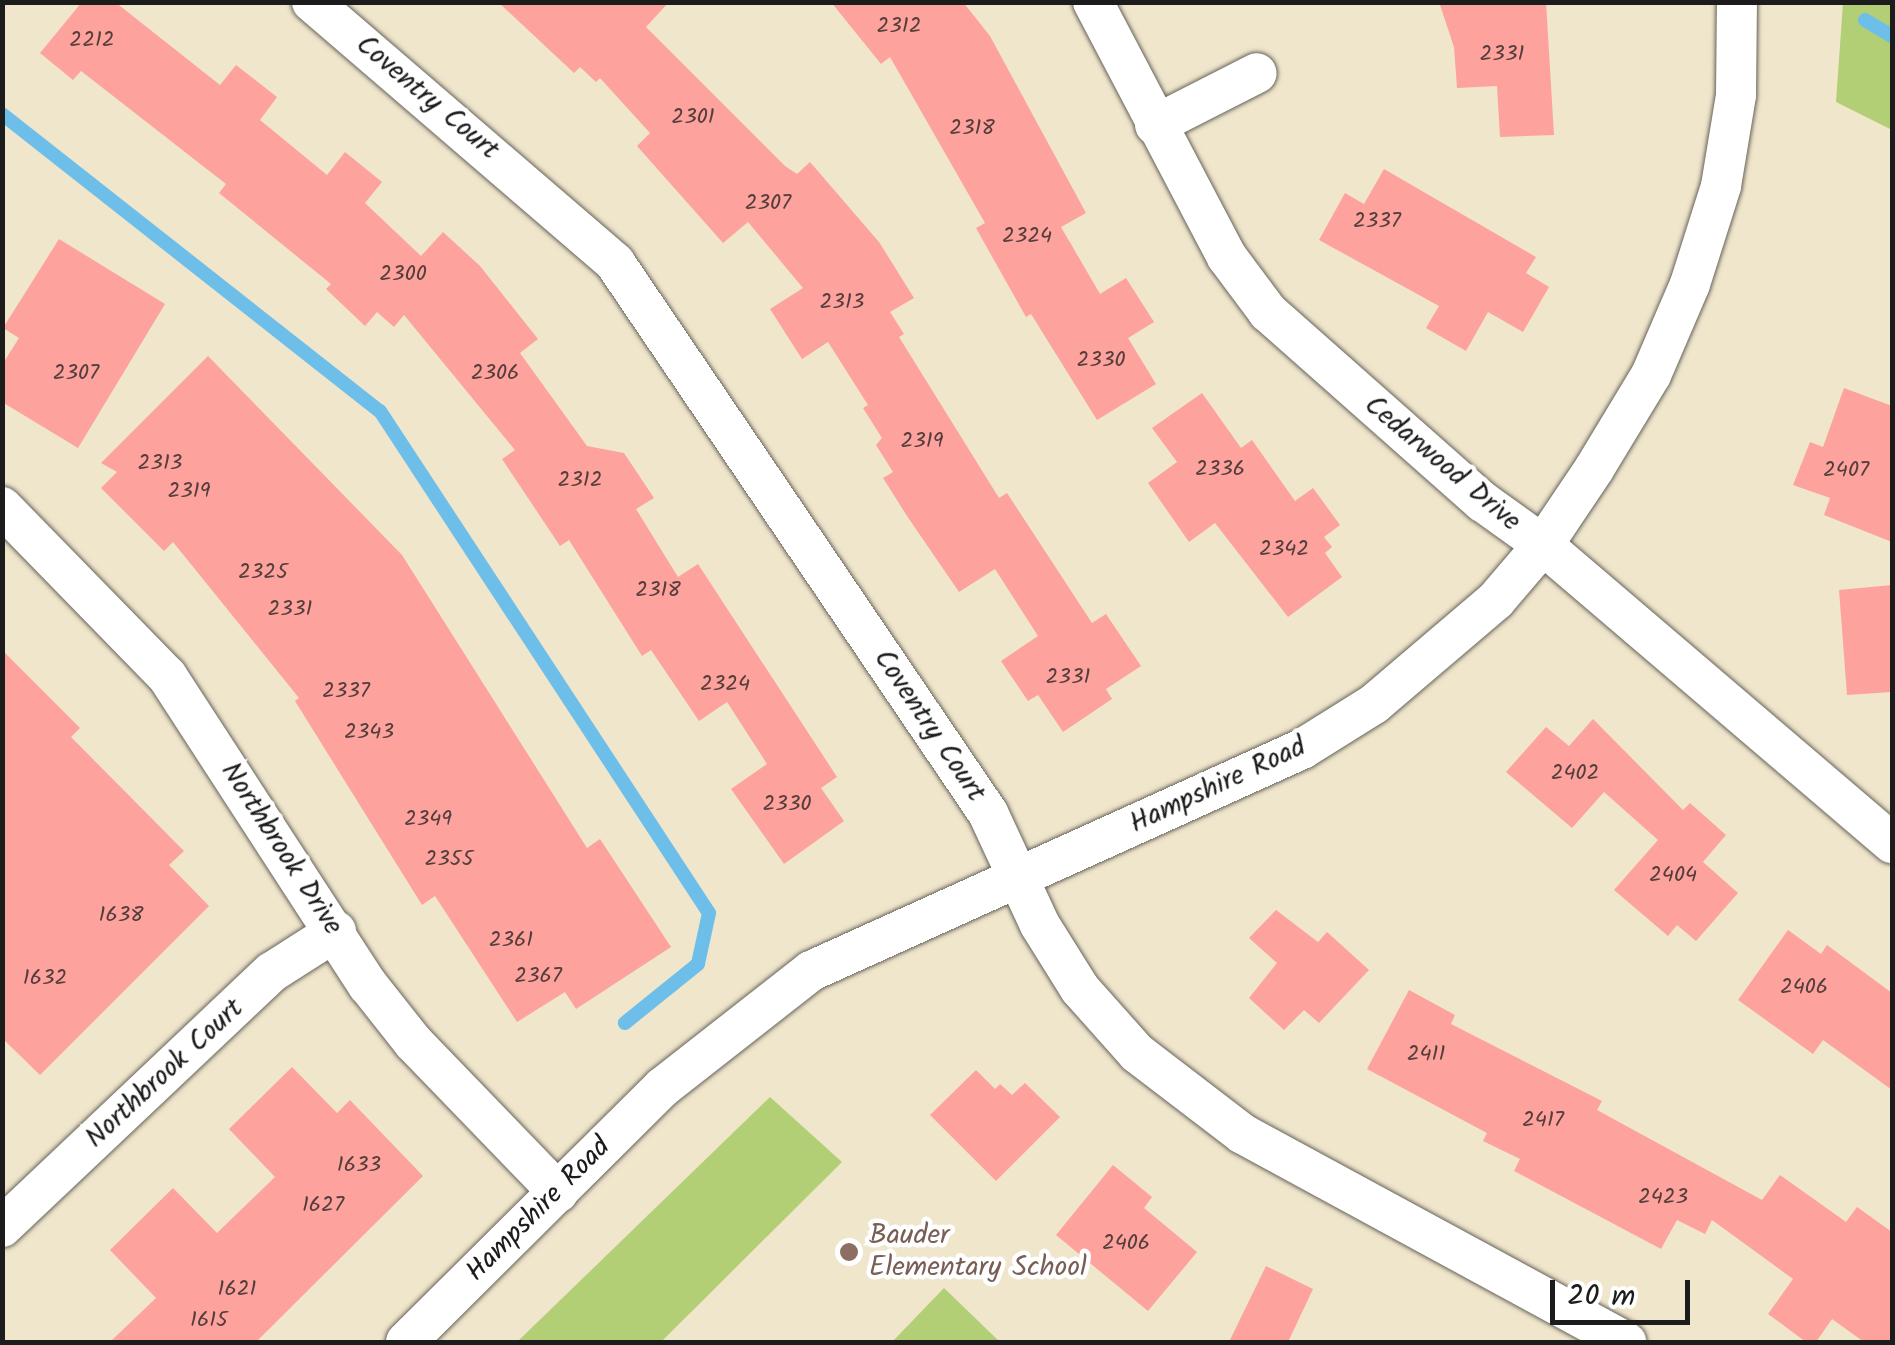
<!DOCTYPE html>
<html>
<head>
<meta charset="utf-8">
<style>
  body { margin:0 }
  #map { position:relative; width:1895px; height:1345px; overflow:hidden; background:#f0e6cc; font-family:Kalam,sans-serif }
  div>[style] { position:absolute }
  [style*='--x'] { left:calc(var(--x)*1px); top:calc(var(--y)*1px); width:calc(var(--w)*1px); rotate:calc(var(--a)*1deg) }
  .green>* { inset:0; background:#b3cf75 }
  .stream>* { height:14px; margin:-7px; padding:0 7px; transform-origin:7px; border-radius:7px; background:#6dbfe9 }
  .building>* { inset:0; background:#fea29d }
  .roads { filter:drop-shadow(0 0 2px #66635a) drop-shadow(0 0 2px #66635a) }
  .minor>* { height:40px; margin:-20px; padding:0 20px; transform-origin:20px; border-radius:20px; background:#fff }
  .dots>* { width:28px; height:28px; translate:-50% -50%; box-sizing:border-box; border:5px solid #fff; border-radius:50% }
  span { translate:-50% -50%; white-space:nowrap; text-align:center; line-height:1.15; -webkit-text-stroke:9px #fff; paint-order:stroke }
  .number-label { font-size:22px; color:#543e3c }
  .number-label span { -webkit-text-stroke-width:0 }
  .street-label { font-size:28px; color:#1c1c1c }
  .education-label { font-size:28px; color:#785e54 }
  .left { translate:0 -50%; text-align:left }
  .frame { position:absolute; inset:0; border:5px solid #1c1c1c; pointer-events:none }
  .scale { position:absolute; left:1550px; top:1280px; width:140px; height:45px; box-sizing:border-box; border:5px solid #1c1c1c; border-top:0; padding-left:12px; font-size:30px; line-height:35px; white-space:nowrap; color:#1c1c1c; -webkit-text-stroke:8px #fff; paint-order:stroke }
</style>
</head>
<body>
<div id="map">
  <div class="green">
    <i style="clip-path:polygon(1843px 3px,1892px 3px,1892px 130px,1836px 102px)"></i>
    <i style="clip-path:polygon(770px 1097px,842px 1162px,661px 1342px,517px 1342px)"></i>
    <i style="clip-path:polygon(944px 1288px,1000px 1342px,892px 1342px)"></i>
  </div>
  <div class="stream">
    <i style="--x:1865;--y:20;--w:31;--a:31"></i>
    <i style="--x:2;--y:114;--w:481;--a:38.2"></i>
    <i style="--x:380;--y:411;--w:600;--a:56.76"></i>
    <i style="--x:709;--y:913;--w:52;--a:102.2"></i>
    <i style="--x:698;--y:964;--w:94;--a:141.1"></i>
  </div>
  <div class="building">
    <i style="clip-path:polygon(82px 2px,115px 2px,220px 85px,236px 65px,277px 97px,260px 120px,327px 175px,345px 152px,382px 182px,365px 203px,421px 256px,443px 232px,480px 266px,538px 339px,520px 353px,587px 446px,624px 453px,654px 498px,636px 509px,678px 577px,698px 564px,837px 777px,821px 788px,844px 821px,784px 864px,731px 789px,767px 764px,727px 702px,699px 721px,651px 650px,642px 656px,569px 540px,560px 546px,502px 459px,515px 450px,404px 315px,394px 327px,377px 312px,365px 326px,326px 289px,331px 284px,219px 193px,226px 184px,81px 71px,73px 80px,40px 53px)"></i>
    <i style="clip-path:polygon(498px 2px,669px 2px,646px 27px,785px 166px,797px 174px,810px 162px,879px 242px,914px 298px,890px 312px,904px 334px,899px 337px,999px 498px,1007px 493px,1092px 623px,1106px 614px,1141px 666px,1106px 689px,1112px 699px,1063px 732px,1038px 695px,1028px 701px,1001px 661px,1038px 636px,995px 569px,959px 592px,907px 516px,883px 478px,893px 472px,876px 445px,882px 438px,863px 408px,868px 405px,828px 342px,802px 359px,770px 309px,803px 288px,748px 222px,723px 243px,637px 146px,650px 133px,600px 78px,596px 82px,580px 67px,574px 73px)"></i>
    <i style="clip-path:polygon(831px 2px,963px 2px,990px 36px,1086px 213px,1061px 227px,1100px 294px,1126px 278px,1154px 322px,1128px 338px,1156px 384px,1097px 420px,1031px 314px,1026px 317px,976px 228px,985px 223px,890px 57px,881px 64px)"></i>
    <i style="clip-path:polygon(1439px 2px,1546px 2px,1554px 135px,1500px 137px,1497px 86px,1457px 88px,1454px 47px)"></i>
    <i style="clip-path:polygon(1384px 169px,1536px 257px,1526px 273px,1549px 287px,1523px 332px,1488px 312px,1466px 351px,1426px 328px,1439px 306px,1319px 240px,1345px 193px,1364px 204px)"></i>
    <i style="clip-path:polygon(59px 239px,165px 304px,78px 448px,2px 402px,2px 365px,19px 338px,3px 328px)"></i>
    <i style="clip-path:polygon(208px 356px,402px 555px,587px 848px,600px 839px,671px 947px,576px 1009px,565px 992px,517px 1022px,435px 896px,422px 905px,295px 701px,299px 698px,173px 542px,164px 551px,101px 488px,117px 472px,101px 463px)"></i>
    <i style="clip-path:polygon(1844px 388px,1892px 406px,1892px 542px,1824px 515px,1830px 498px,1793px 485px,1810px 442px,1823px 447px)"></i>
    <i style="clip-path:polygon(1202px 393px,1241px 448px,1252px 440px,1295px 501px,1313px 488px,1340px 525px,1324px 537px,1332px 547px,1325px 553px,1342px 577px,1288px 617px,1215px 523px,1189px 542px,1148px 483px,1177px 462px,1152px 428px)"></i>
    <i style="clip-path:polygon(1892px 585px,1892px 692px,1847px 695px,1839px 590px)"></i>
    <i style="clip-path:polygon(2px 650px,80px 728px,71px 737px,184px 851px,169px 865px,209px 906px,40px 1075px,2px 1038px)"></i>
    <i style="clip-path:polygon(1593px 719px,1683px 810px,1690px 803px,1726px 835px,1703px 862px,1738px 893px,1696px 941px,1677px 925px,1668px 936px,1614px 890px,1658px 840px,1604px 792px,1572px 828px,1506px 772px,1546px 727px,1569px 746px)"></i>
    <i style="clip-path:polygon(1276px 910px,1318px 942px,1327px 932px,1369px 970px,1319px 1023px,1304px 1010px,1284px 1030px,1249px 998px,1277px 963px,1249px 938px)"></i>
    <i style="clip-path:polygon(1788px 930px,1821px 954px,1827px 945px,1892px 993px,1892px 1090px,1823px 1040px,1813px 1054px,1738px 1000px)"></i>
    <i style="clip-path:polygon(1409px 990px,1455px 1015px,1451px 1024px,1602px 1101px,1597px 1110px,1762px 1200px,1780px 1175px,1846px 1222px,1857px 1207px,1892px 1232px,1892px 1342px,1864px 1342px,1832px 1319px,1816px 1342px,1806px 1342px,1768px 1314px,1793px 1279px,1712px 1220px,1705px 1234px,1677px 1220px,1661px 1249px,1514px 1171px,1520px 1159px,1483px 1141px,1487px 1133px,1367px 1069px)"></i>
    <i style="clip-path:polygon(292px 1067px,337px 1113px,350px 1100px,423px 1176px,256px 1342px,110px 1342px,156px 1298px,110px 1250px,173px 1188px,217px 1233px,275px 1177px,229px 1129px)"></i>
    <i style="clip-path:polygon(976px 1070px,995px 1089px,1000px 1084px,1012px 1095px,1025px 1083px,1060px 1117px,996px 1181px,930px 1115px)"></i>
    <i style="clip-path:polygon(1113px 1165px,1152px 1197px,1144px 1208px,1197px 1252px,1148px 1311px,1056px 1235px)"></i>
    <i style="clip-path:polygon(1266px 1266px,1313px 1289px,1288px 1342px,1229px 1342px)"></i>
  </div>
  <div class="roads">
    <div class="minor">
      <i style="--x:312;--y:2;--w:400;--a:40.7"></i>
      <i style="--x:615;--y:263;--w:665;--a:55.86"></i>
      <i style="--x:988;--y:813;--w:123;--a:65.1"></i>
      <i style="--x:1040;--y:925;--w:75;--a:58"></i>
      <i style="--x:1080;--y:989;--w:86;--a:48.3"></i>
      <i style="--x:1137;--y:1053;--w:133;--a:37.4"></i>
      <i style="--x:1243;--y:1134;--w:436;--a:28.5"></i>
      <i style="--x:1093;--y:2;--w:288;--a:62.3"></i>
      <i style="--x:1227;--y:257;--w:69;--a:53.3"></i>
      <i style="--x:1268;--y:312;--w:287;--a:41.5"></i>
      <i style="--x:1483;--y:502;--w:74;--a:35.6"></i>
      <i style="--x:1543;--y:545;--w:459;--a:40.5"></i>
      <i style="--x:1155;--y:125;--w:114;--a:-27"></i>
      <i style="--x:2;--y:507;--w:236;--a:45.7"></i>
      <i style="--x:167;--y:676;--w:369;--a:57"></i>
      <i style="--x:368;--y:985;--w:73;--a:51.7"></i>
      <i style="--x:413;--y:1042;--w:209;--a:46"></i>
      <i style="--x:2;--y:1227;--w:371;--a:-43.4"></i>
      <i style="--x:272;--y:972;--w:76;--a:-32.6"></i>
      <i style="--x:406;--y:1342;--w:362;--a:-44.8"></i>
      <i style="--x:663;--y:1087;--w:188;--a:-38.1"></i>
      <i style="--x:811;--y:971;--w:539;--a:-24.33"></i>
      <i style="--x:1302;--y:749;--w:85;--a:-32"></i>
      <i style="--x:1374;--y:704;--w:160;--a:-40.4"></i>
      <i style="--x:1496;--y:600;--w:72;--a:-49.5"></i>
      <i style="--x:1543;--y:545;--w:92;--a:-56.1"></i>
      <i style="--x:1594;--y:469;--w:110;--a:-58.8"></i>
      <i style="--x:1651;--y:375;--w:99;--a:-66.8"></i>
      <i style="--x:1690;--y:284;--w:103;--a:-72.4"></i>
      <i style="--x:1721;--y:186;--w:92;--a:-80.6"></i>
      <i style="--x:1736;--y:95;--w:93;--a:-89.4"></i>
    </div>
  </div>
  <div class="dots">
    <i style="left:849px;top:1252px;background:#8d6e63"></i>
  </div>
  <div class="number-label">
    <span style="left:899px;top:27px">2312</span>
    <span style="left:92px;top:41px">2212</span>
    <span style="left:1502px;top:55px">2331</span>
    <span style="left:693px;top:118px">2301</span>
    <span style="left:972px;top:129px">2318</span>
    <span style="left:768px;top:204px">2307</span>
    <span style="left:1377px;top:222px">2337</span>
    <span style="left:1027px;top:237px">2324</span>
    <span style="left:403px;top:275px">2300</span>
    <span style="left:842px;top:303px">2313</span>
    <span style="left:1101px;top:361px">2330</span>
    <span style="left:76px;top:374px">2307</span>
    <span style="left:495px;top:374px">2306</span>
    <span style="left:922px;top:442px">2319</span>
    <span style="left:160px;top:464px">2313</span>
    <span style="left:1220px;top:470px">2336</span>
    <span style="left:1846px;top:471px">2407</span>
    <span style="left:580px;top:481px">2312</span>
    <span style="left:189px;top:492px">2319</span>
    <span style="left:1284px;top:550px">2342</span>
    <span style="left:263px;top:573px">2325</span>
    <span style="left:658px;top:591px">2318</span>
    <span style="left:290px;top:610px">2331</span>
    <span style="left:1068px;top:678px">2331</span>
    <span style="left:725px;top:685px">2324</span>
    <span style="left:346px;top:692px">2337</span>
    <span style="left:369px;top:733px">2343</span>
    <span style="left:1575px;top:774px">2402</span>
    <span style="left:787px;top:805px">2330</span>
    <span style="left:428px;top:820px">2349</span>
    <span style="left:449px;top:860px">2355</span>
    <span style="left:1673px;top:876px">2404</span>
    <span style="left:121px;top:916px">1638</span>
    <span style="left:511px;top:941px">2361</span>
    <span style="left:538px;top:977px">2367</span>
    <span style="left:45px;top:979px">1632</span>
    <span style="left:1804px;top:988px">2406</span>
    <span style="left:1426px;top:1055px">2411</span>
    <span style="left:1543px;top:1121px">2417</span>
    <span style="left:359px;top:1166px">1633</span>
    <span style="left:1663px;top:1198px">2423</span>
    <span style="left:323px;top:1206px">1627</span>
    <span style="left:1126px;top:1244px">2406</span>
    <span style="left:237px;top:1290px">1621</span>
    <span style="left:209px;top:1321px">1615</span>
  </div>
  <div class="street-label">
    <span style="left:427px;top:98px;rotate:40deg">Coventry Court</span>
    <span style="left:1442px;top:464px;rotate:40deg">Cedarwood Drive</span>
    <span style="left:929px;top:726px;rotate:56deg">Coventry Court</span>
    <span style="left:1218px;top:786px;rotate:-25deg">Hampshire Road</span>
    <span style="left:281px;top:849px;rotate:57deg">Northbrook Drive</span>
    <span style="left:165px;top:1074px;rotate:-43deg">Northbrook Court</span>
    <span style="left:539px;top:1210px;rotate:-45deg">Hampshire Road</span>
  </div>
  <div class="education-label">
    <span class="left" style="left:869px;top:1252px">Bauder<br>Elementary School</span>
  </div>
  <div class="frame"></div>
  <div class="scale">20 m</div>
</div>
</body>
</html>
